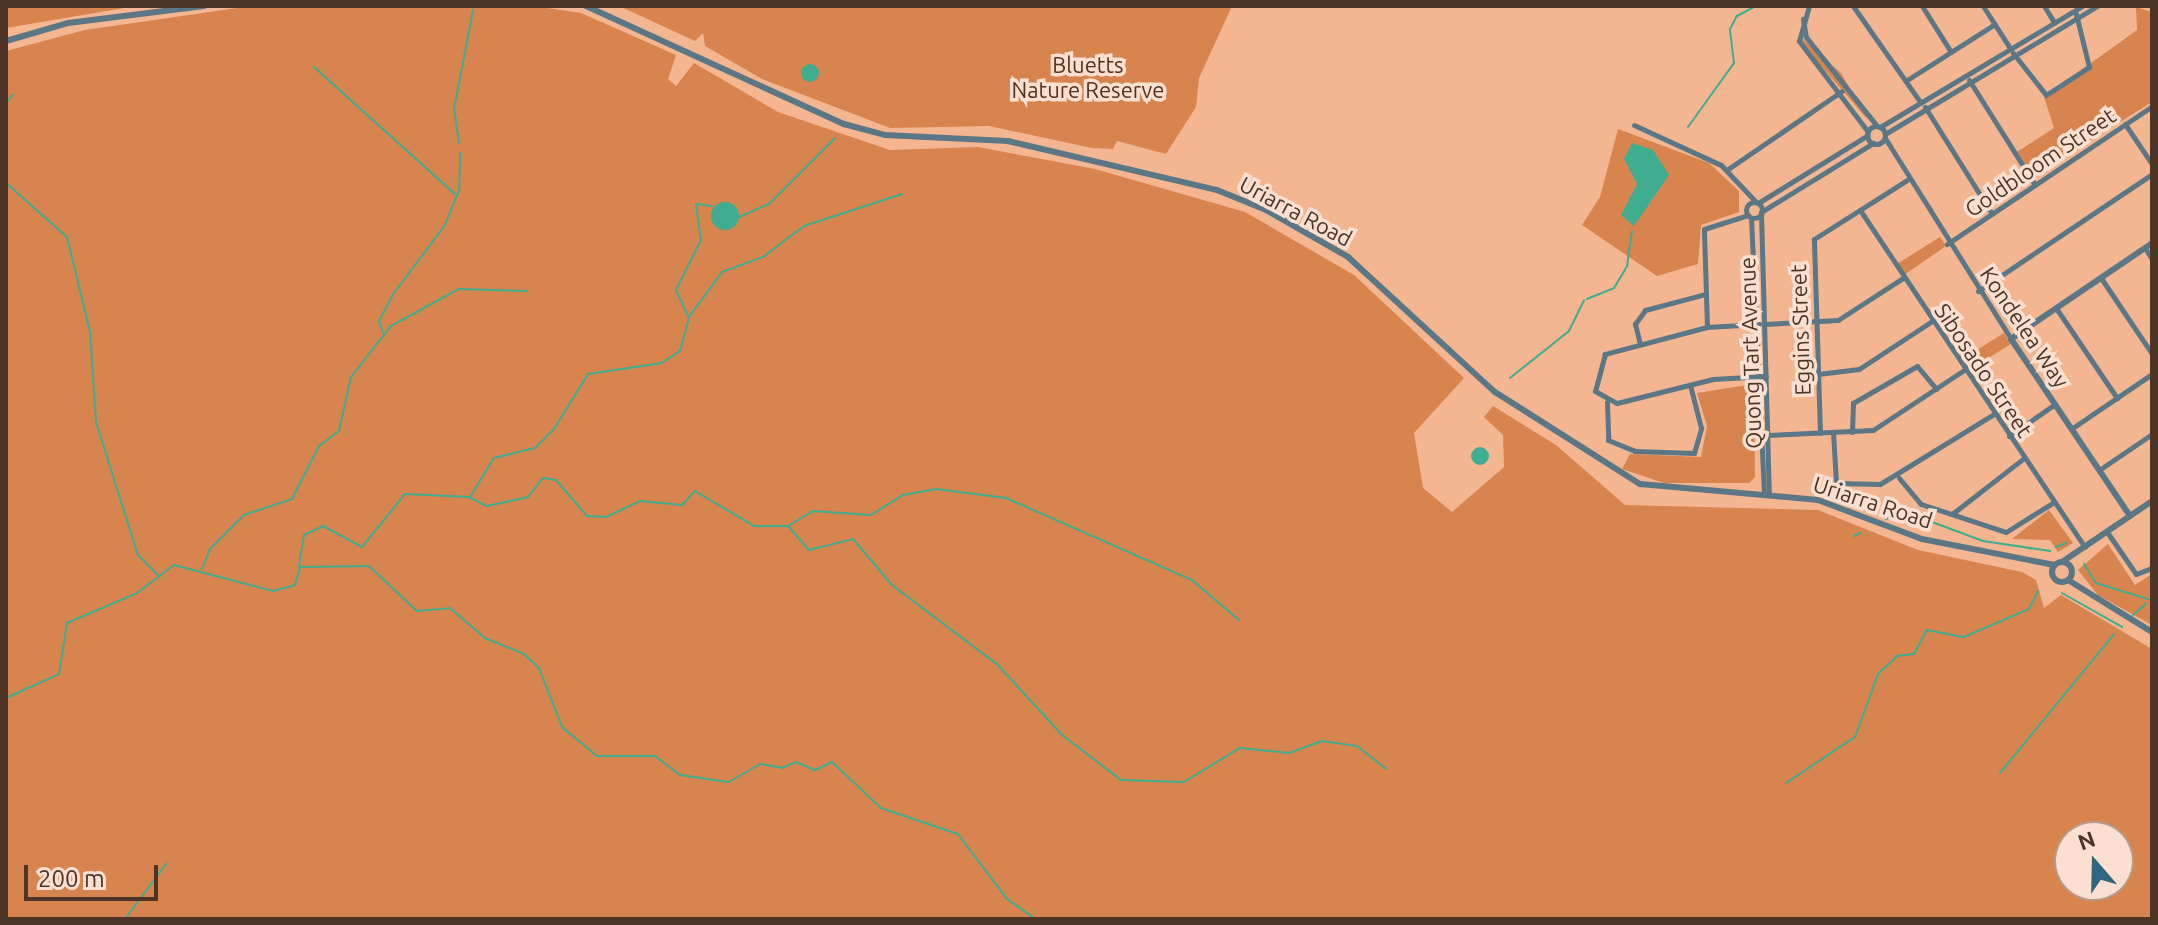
<!DOCTYPE html>
<html>
<head>
<meta charset="utf-8">
<style>
  body { margin:0 }
  #map { position:relative; width:2158px; height:925px; overflow:hidden; background:#f4b690; font-family:Ubuntu,sans-serif }
  div>[style] { position:absolute }
  [style*='--x'] { left:calc(var(--x)*1px); top:calc(var(--y)*1px); width:calc(var(--w)*1px); rotate:calc(var(--a)*1deg) }
  .green>* { inset:0; background:#d7844e; transform-origin:0 0 }
  .water>* { inset:0; background:#40ac90 }
  .round { border-radius:50% }
  .stream>* { height:2px; margin:-1px; padding:0 1px; transform-origin:1px; border-radius:1px; background:#40ac90 }
  .minor>* { height:5px; margin:-2.5px; padding:0 2.5px; transform-origin:2.5px; border-radius:2.5px; background:#5b7786 }
  .minor>.ring { margin:-2.5px; padding:0; box-sizing:content-box; background:none; border:5px solid #5b7786; border-radius:50% }
  .tertiary>* { height:6px; margin:-3px; padding:0 3px; transform-origin:3px; border-radius:3px; background:#5b7786 }
  .tertiary>.ring { margin:-3px; padding:0; box-sizing:content-box; background:none; border:6px solid #5b7786; border-radius:50% }
  span { translate:-50% -50%; white-space:nowrap; text-align:center; line-height:1.15; -webkit-text-stroke:7px #fbe0d1; paint-order:stroke }
  .park-label { font-size:22px; color:#563118 }
  .street-label { font-size:22px; color:#4d3425 }
  .frame { position:absolute; inset:0; border:8px solid #4d3425; pointer-events:none }
  .north { position:absolute; left:2054px; top:821px; width:80px; height:80px; box-sizing:border-box; background:#fbe0d1; border:2px solid #b59b8c; border-radius:50%; rotate:340deg; font-size:22px; font-weight:700; line-height:32px; text-align:center; color:#4d3425 }
  .north::after { content:''; display:block; margin:auto; width:28px; height:36px; background:#2f6680; clip-path:polygon(50% 0,100% 100%,50% 72%,0 100%) }
  .scale { position:absolute; left:24px; top:865px; width:134px; height:36px; box-sizing:border-box; border:4px solid #4d3425; border-top:0; padding-left:10px; font-size:24px; line-height:28px; white-space:nowrap; color:#4d3425; -webkit-text-stroke:6px #fbe0d1; paint-order:stroke }
</style>
</head>
<body>
<div id="map">
  <div class="green">
    <i style="clip-path:polygon(6px 6px,136px 6px,6px 28px)"></i>
    <i style="clip-path:polygon(evenodd,251px 6px,534px 6px,581px 13px,676px 55px,668px 79px,676px 86px,694px 63px,778px 112px,890px 150px,978px 147px,1095px 169px,1245px 212px,1354px 275px,1464px 378px,1414px 433px,1423px 488px,1452px 512px,1504px 467px,1503px 435px,1484px 417px,1493px 406px,1556px 445px,1625px 505px,1818px 510px,1918px 550px,2022px 572px,2036px 580px,2044px 608px,2061px 595px,2152px 649px,2152px 919px,6px 919px,6px 51px,85px 30px,251px 6px,2070px 837px,2118px 837px,2118px 885px,2070px 885px,2070px 837px)"></i>
    <i style="clip-path:polygon(619px 6px,1232px 6px,1199px 78px,1196px 107px,1166px 154px,1117px 141px,1113px 149px,1092px 148px,989px 126px,890px 128px,762px 79px,705px 46px,703px 33px,695px 41px)"></i>
    <i style="clip-path:polygon(2136px 7px,2152px 12px,2152px 102px,2033px 176px,2017px 152px,2054px 128px,2044px 97px,2137px 30px)"></i>
    <i style="clip-path:polygon(1802px 38px,1841px 73px,1868px 120px,1803px 45px)"></i>
    <i style="clip-path:polygon(1618px 129px,1709px 163px,1739px 191px,1739px 212px,1701px 225px,1698px 264px,1657px 276px,1582px 225px,1600px 197px)"></i>
    <i style="clip-path:polygon(1940px 237px,1946px 246px,1904px 275px,1897px 264px)"></i>
    <i style="left:2004px;top:333px;width:13px;height:50px;rotate:58deg"></i>
    <i style="clip-path:polygon(1754px 384px,1755px 477px,1749px 483px,1664px 483px,1622px 469px,1630px 454px,1701px 457px,1707px 426px,1697px 393px)"></i>
    <i style="clip-path:polygon(2049px 510px,2073px 543px,2058px 552px,2050px 540px,2012px 539px)"></i>
    <i style="clip-path:polygon(2108px 544px,2135px 585px,2152px 574px,2152px 625px,2098px 595px,2078px 570px)"></i>
  </div>
  <div class="water">
    <i class="round" style="left:801px;top:64px;width:18px;height:18px"></i>
    <i style="clip-path:polygon(1632px 143px,1653px 150px,1669px 175px,1634px 226px,1621px 215px,1637px 184px,1624px 159px)"></i>
    <i class="round" style="left:711px;top:202px;width:28px;height:28px"></i>
    <i class="round" style="left:1471px;top:447px;width:18px;height:18px"></i>
  </div>
  <div class="stream">
    <i style="--x:314;--y:67;--w:190;--a:42"></i>
    <i style="--x:6;--y:103;--w:11;--a:-52"></i>
    <i style="--x:1688;--y:127;--w:79;--a:-54.3"></i>
    <i style="--x:1734;--y:63;--w:34;--a:-97"></i>
    <i style="--x:1730;--y:29;--w:15;--a:-62"></i>
    <i style="--x:1737;--y:16;--w:21;--a:-28"></i>
    <i style="--x:459;--y:143;--w:34;--a:-98"></i>
    <i style="--x:454;--y:109;--w:101;--a:-79.1"></i>
    <i style="--x:6;--y:183;--w:81;--a:41.5"></i>
    <i style="--x:67;--y:237;--w:97;--a:76.3"></i>
    <i style="--x:90;--y:331;--w:91;--a:86.2"></i>
    <i style="--x:96;--y:422;--w:139;--a:72.5"></i>
    <i style="--x:138;--y:555;--w:28;--a:45"></i>
    <i style="--x:737;--y:218;--w:36;--a:-24"></i>
    <i style="--x:770;--y:203;--w:92;--a:-45"></i>
    <i style="--x:1587;--y:299;--w:29;--a:-22"></i>
    <i style="--x:1614;--y:288;--w:26;--a:-59"></i>
    <i style="--x:1627;--y:266;--w:35;--a:-82"></i>
    <i style="--x:688;--y:316;--w:29;--a:-115"></i>
    <i style="--x:676;--y:290;--w:56;--a:-63.4"></i>
    <i style="--x:701;--y:240;--w:36;--a:-98"></i>
    <i style="--x:696;--y:204;--w:16;--a:7"></i>
    <i style="--x:383;--y:333;--w:13;--a:-108"></i>
    <i style="--x:379;--y:321;--w:32;--a:-62"></i>
    <i style="--x:394;--y:293;--w:85;--a:-53.1"></i>
    <i style="--x:445;--y:225;--w:37;--a:-68"></i>
    <i style="--x:459;--y:191;--w:38;--a:-88"></i>
    <i style="--x:1510;--y:378;--w:75;--a:-38.5"></i>
    <i style="--x:1569;--y:331;--w:34;--a:-64"></i>
    <i style="--x:469;--y:497;--w:20;--a:27"></i>
    <i style="--x:487;--y:506;--w:42;--a:-12.4"></i>
    <i style="--x:528;--y:497;--w:24;--a:-52"></i>
    <i style="--x:543;--y:478;--w:13;--a:9"></i>
    <i style="--x:556;--y:480;--w:48;--a:49.3"></i>
    <i style="--x:587;--y:516;--w:19;--a:3"></i>
    <i style="--x:606;--y:517;--w:38;--a:-25"></i>
    <i style="--x:641;--y:501;--w:41;--a:5.6"></i>
    <i style="--x:682;--y:505;--w:19;--a:-47"></i>
    <i style="--x:695;--y:491;--w:69;--a:30.7"></i>
    <i style="--x:754;--y:526;--w:34;--a:0"></i>
    <i style="--x:788;--y:526;--w:32;--a:49"></i>
    <i style="--x:809;--y:550;--w:45;--a:-14"></i>
    <i style="--x:853;--y:539;--w:60;--a:49.7"></i>
    <i style="--x:892;--y:585;--w:131;--a:37"></i>
    <i style="--x:997;--y:664;--w:96;--a:47.5"></i>
    <i style="--x:1062;--y:735;--w:74;--a:37.3"></i>
    <i style="--x:1121;--y:780;--w:63;--a:1.8"></i>
    <i style="--x:1184;--y:782;--w:66;--a:-31.3"></i>
    <i style="--x:1240;--y:748;--w:49;--a:5.8"></i>
    <i style="--x:1289;--y:753;--w:35;--a:-20"></i>
    <i style="--x:1322;--y:741;--w:35;--a:8"></i>
    <i style="--x:1357;--y:746;--w:37;--a:38"></i>
    <i style="--x:1886;--y:519;--w:23;--a:-15"></i>
    <i style="--x:1908;--y:513;--w:80;--a:20.5"></i>
    <i style="--x:1983;--y:541;--w:68;--a:8.5"></i>
    <i style="--x:788;--y:526;--w:29;--a:-31"></i>
    <i style="--x:813;--y:511;--w:58;--a:3.9"></i>
    <i style="--x:871;--y:515;--w:38;--a:-32"></i>
    <i style="--x:903;--y:495;--w:34;--a:-10"></i>
    <i style="--x:936;--y:489;--w:71;--a:7.3"></i>
    <i style="--x:1006;--y:498;--w:203;--a:23.8"></i>
    <i style="--x:1192;--y:580;--w:62;--a:40.4"></i>
    <i style="--x:1854;--y:536;--w:7;--a:-27"></i>
    <i style="--x:2056;--y:547;--w:11;--a:-22"></i>
    <i style="--x:2084;--y:564;--w:22;--a:58"></i>
    <i style="--x:2096;--y:583;--w:58;--a:17.2"></i>
    <i style="--x:299;--y:566;--w:31;--a:-81"></i>
    <i style="--x:304;--y:535;--w:21;--a:-25"></i>
    <i style="--x:323;--y:526;--w:44;--a:28.3"></i>
    <i style="--x:362;--y:547;--w:68;--a:-50.9"></i>
    <i style="--x:405;--y:494;--w:65;--a:2.6"></i>
    <i style="--x:470;--y:497;--w:46;--a:-58.4"></i>
    <i style="--x:494;--y:458;--w:42;--a:-13.7"></i>
    <i style="--x:535;--y:448;--w:27;--a:-45"></i>
    <i style="--x:554;--y:429;--w:65;--a:-58.3"></i>
    <i style="--x:588;--y:374;--w:75;--a:-8.5"></i>
    <i style="--x:662;--y:363;--w:22;--a:-34"></i>
    <i style="--x:680;--y:351;--w:35;--a:-75"></i>
    <i style="--x:689;--y:317;--w:56;--a:-53.7"></i>
    <i style="--x:722;--y:272;--w:44;--a:-20.1"></i>
    <i style="--x:763;--y:257;--w:51;--a:-37.1"></i>
    <i style="--x:804;--y:226;--w:103;--a:-18.1"></i>
    <i style="--x:202;--y:569;--w:22;--a:-68"></i>
    <i style="--x:210;--y:549;--w:48;--a:-45"></i>
    <i style="--x:244;--y:515;--w:51;--a:-18.4"></i>
    <i style="--x:292;--y:499;--w:59;--a:-63"></i>
    <i style="--x:319;--y:446;--w:25;--a:-37"></i>
    <i style="--x:339;--y:431;--w:55;--a:-77.5"></i>
    <i style="--x:351;--y:377;--w:65;--a:-51.9"></i>
    <i style="--x:391;--y:326;--w:77;--a:-28.6"></i>
    <i style="--x:459;--y:289;--w:68;--a:1.7"></i>
    <i style="--x:2062;--y:593;--w:69;--a:29.5"></i>
    <i style="--x:2133;--y:615;--w:18;--a:-41"></i>
    <i style="--x:6;--y:698;--w:58;--a:-24.4"></i>
    <i style="--x:59;--y:674;--w:52;--a:-81.1"></i>
    <i style="--x:67;--y:623;--w:76;--a:-23.2"></i>
    <i style="--x:137;--y:593;--w:46;--a:-37.1"></i>
    <i style="--x:174;--y:565;--w:102;--a:14.7"></i>
    <i style="--x:273;--y:591;--w:23;--a:-15"></i>
    <i style="--x:295;--y:585;--w:19;--a:-74"></i>
    <i style="--x:300;--y:567;--w:69;--a:-0.8"></i>
    <i style="--x:369;--y:566;--w:66;--a:43.2"></i>
    <i style="--x:417;--y:611;--w:33;--a:-5"></i>
    <i style="--x:450;--y:608;--w:46;--a:40.6"></i>
    <i style="--x:485;--y:638;--w:42;--a:22.3"></i>
    <i style="--x:524;--y:654;--w:21;--a:43"></i>
    <i style="--x:539;--y:668;--w:63;--a:68.7"></i>
    <i style="--x:562;--y:727;--w:45;--a:39.6"></i>
    <i style="--x:597;--y:756;--w:58;--a:0"></i>
    <i style="--x:655;--y:756;--w:31;--a:37"></i>
    <i style="--x:680;--y:775;--w:49;--a:8.1"></i>
    <i style="--x:729;--y:782;--w:36;--a:-30"></i>
    <i style="--x:760;--y:764;--w:22;--a:10"></i>
    <i style="--x:782;--y:768;--w:15;--a:-23"></i>
    <i style="--x:796;--y:762;--w:21;--a:23"></i>
    <i style="--x:815;--y:770;--w:19;--a:-25"></i>
    <i style="--x:832;--y:762;--w:67;--a:43.2"></i>
    <i style="--x:881;--y:808;--w:81;--a:18.7"></i>
    <i style="--x:958;--y:834;--w:81;--a:53"></i>
    <i style="--x:1007;--y:899;--w:35;--a:35"></i>
    <i style="--x:2000;--y:773;--w:180;--a:-50.6"></i>
    <i style="--x:1786;--y:783;--w:83;--a:-33.7"></i>
    <i style="--x:1855;--y:737;--w:67;--a:-69.9"></i>
    <i style="--x:1878;--y:674;--w:26;--a:-43"></i>
    <i style="--x:1897;--y:656;--w:17;--a:-7"></i>
    <i style="--x:1914;--y:654;--w:27;--a:-62"></i>
    <i style="--x:1927;--y:630;--w:38;--a:11"></i>
    <i style="--x:1964;--y:637;--w:71;--a:-23.3"></i>
    <i style="--x:2029;--y:609;--w:20;--a:-63"></i>
    <i style="--x:125;--y:919;--w:69;--a:-53.3"></i>
  </div>
  <div class="minor">
    <i style="--x:1809;--y:6;--w:36;--a:106"></i>
    <i style="--x:1799;--y:41;--w:114;--a:52.8"></i>
    <i style="--x:1853;--y:6;--w:118;--a:55"></i>
    <i style="--x:1922;--y:6;--w:54;--a:57.8"></i>
    <i style="--x:1983;--y:6;--w:50;--a:57.3"></i>
    <i style="--x:2044;--y:6;--w:19;--a:58"></i>
    <i style="--x:1803;--y:19;--w:18;--a:81"></i>
    <i style="--x:1806;--y:37;--w:114;--a:51.4"></i>
    <i style="--x:2013;--y:53;--w:53;--a:51.8"></i>
    <i style="--x:2046;--y:95;--w:51;--a:-33.1"></i>
    <i style="--x:2089;--y:67;--w:55;--a:-103.8"></i>
    <i style="--x:1907;--y:80;--w:104;--a:-32.5"></i>
    <i style="--x:1969;--y:80;--w:124;--a:57.8"></i>
    <i style="--x:1925;--y:107;--w:126;--a:57.9"></i>
    <i style="--x:2125;--y:124;--w:48;--a:56"></i>
    <i style="--x:1634;--y:125;--w:96;--a:24.7"></i>
    <i style="--x:1721;--y:165;--w:51;--a:46.6"></i>
    <i class="ring" style="left:1867px;top:126px;width:13px;height:13px"></i>
    <i style="--x:1880;--y:127;--w:235;--a:-30.9"></i>
    <i style="--x:1885;--y:134;--w:248;--a:-31.1"></i>
    <i style="--x:1885;--y:138;--w:237;--a:57.9"></i>
    <i style="--x:1728;--y:169;--w:138;--a:-34.4"></i>
    <i class="ring" style="left:1746px;top:202px;width:11px;height:11px"></i>
    <i style="--x:1758;--y:203;--w:129;--a:-31.7"></i>
    <i style="--x:1860;--y:210;--w:405;--a:56.3"></i>
    <i style="--x:1761;--y:212;--w:132;--a:-31.6"></i>
    <i style="--x:1761;--y:213;--w:279;--a:88.4"></i>
    <i style="--x:1751;--y:218;--w:274;--a:87.3"></i>
    <i style="--x:1947;--y:244;--w:247;--a:-33.9"></i>
    <i style="--x:2145;--y:248;--w:13;--a:58"></i>
    <i style="--x:2101;--y:278;--w:92;--a:56.1"></i>
    <i style="--x:1978;--y:291;--w:210;--a:-33.9"></i>
    <i style="--x:2056;--y:308;--w:109;--a:55.9"></i>
    <i style="--x:1759;--y:324;--w:52;--a:176.7"></i>
    <i style="--x:1707;--y:327;--w:106;--a:165.2"></i>
    <i style="--x:1605;--y:354;--w:38;--a:105"></i>
    <i style="--x:1595;--y:391;--w:25;--a:29"></i>
    <i style="--x:1617;--y:403;--w:99;--a:-14"></i>
    <i style="--x:1713;--y:379;--w:53;--a:-3.2"></i>
    <i style="--x:1765;--y:324;--w:73;--a:-3.1"></i>
    <i style="--x:1838;--y:320;--w:77;--a:-32.9"></i>
    <i style="--x:1707;--y:327;--w:98;--a:-91.8"></i>
    <i style="--x:1704;--y:229;--w:46;--a:-17.7"></i>
    <i style="--x:1640;--y:344;--w:21;--a:-104"></i>
    <i style="--x:1635;--y:324;--w:17;--a:-54"></i>
    <i style="--x:1645;--y:310;--w:62;--a:-14.9"></i>
    <i style="--x:1818;--y:374;--w:41;--a:-7"></i>
    <i style="--x:1859;--y:369;--w:87;--a:-33.3"></i>
    <i style="--x:1607;--y:402;--w:38;--a:88"></i>
    <i style="--x:1608;--y:440;--w:29;--a:22"></i>
    <i style="--x:1635;--y:451;--w:59;--a:1.9"></i>
    <i style="--x:1694;--y:453;--w:26;--a:-74"></i>
    <i style="--x:1701;--y:428;--w:44;--a:-104.3"></i>
    <i style="--x:2071;--y:429;--w:98;--a:-34.2"></i>
    <i style="--x:1833;--y:432;--w:51;--a:86.6"></i>
    <i style="--x:1836;--y:483;--w:44;--a:1.3"></i>
    <i style="--x:1880;--y:484;--w:134;--a:-31.6"></i>
    <i style="--x:1852;--y:432;--w:29;--a:-88"></i>
    <i style="--x:1853;--y:403;--w:74;--a:-30"></i>
    <i style="--x:1917;--y:366;--w:30;--a:50"></i>
    <i style="--x:1820;--y:433;--w:194;--a:-91.8"></i>
    <i style="--x:1814;--y:239;--w:110;--a:-32.4"></i>
    <i style="--x:1768;--y:435;--w:105;--a:-2.7"></i>
    <i style="--x:1873;--y:430;--w:109;--a:-33.4"></i>
    <i style="--x:2009;--y:436;--w:56;--a:-34.8"></i>
    <i style="--x:2099;--y:470;--w:64;--a:-34.2"></i>
    <i style="--x:1899;--y:478;--w:34;--a:50"></i>
    <i style="--x:1921;--y:504;--w:89;--a:18.2"></i>
    <i style="--x:2006;--y:532;--w:57;--a:-32"></i>
    <i style="--x:1952;--y:514;--w:91;--a:-37.9"></i>
    <i style="--x:2107;--y:532;--w:51;--a:55.4"></i>
    <i style="--x:2136;--y:574;--w:17;--a:-21"></i>
  </div>
  <div class="tertiary">
    <i style="--x:586;--y:6;--w:284;--a:24.6"></i>
    <i style="--x:844;--y:124;--w:42;--a:15"></i>
    <i style="--x:885;--y:135;--w:123;--a:2.8"></i>
    <i style="--x:1008;--y:141;--w:215;--a:13.2"></i>
    <i style="--x:1217;--y:190;--w:53;--a:22.2"></i>
    <i style="--x:1266;--y:210;--w:95;--a:29.8"></i>
    <i style="--x:1348;--y:257;--w:200;--a:42.6"></i>
    <i style="--x:1495;--y:392;--w:172;--a:32.4"></i>
    <i style="--x:1640;--y:484;--w:179;--a:5.1"></i>
    <i style="--x:1818;--y:500;--w:111;--a:20.6"></i>
    <i style="--x:1922;--y:539;--w:135;--a:11.1"></i>
    <i style="--x:6;--y:41;--w:65;--a:-16.2"></i>
    <i style="--x:68;--y:23;--w:137;--a:-7.1"></i>
    <i style="--x:2130;--y:516;--w:213;--a:-123.9"></i>
    <i style="--x:2011;--y:339;--w:171;--a:-34.2"></i>
    <i class="ring" style="left:2052px;top:562px;width:14px;height:14px"></i>
    <i style="--x:2062;--y:562;--w:109;--a:-34.1"></i>
    <i style="--x:2068;--y:580;--w:99;--a:31.8"></i>
  </div>
  <div class="park-label">
    <span style="left:1088px;top:77px">Bluetts<br>Nature Reserve</span>
  </div>
  <div class="street-label">
    <span style="left:2040px;top:162px;rotate:-34deg">Goldbloom Street</span>
    <span style="left:1296px;top:211px;rotate:28deg">Uriarra Road</span>
    <span style="left:2025px;top:327px;rotate:56deg">Kondelea Way</span>
    <span style="left:1800px;top:330px;rotate:-92deg">Eggins Street</span>
    <span style="left:1750px;top:353px;rotate:-92deg">Quong Tart Avenue</span>
    <span style="left:1984px;top:370px;rotate:56deg">Sibosado Street</span>
    <span style="left:1873px;top:502px;rotate:18deg">Uriarra Road</span>
  </div>
  <div class="frame"></div>
  <div class="north">N</div>
  <div class="scale">200 m</div>
</div>
</body>
</html>
